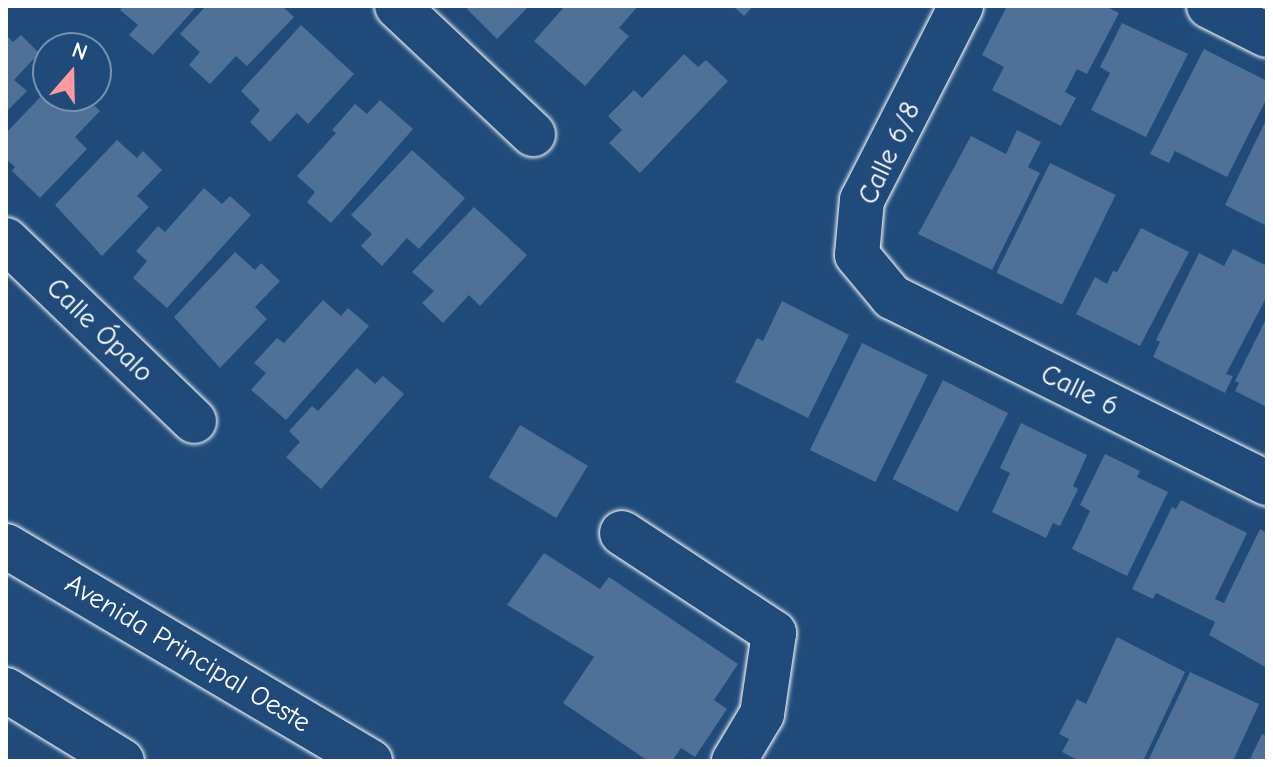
<!DOCTYPE html>
<html>
<head>
<meta charset="utf-8">
<style>
  body { margin:0 }
  #map { position:relative; width:1273px; height:767px; overflow:hidden; background:#1f4a7a; font-family:"Comic Neue",sans-serif }
  div>[style] { position:absolute }
  [style*='--x'] { left:calc(var(--x)*1px); top:calc(var(--y)*1px); width:calc(var(--w)*1px); rotate:calc(var(--a)*1deg) }
  .building>* { inset:0; background:#507197; transform-origin:0 0 }
  .roads { filter:drop-shadow(0 0 2px #fff) drop-shadow(0 0 2px #fff) }
  .minor>* { height:44px; margin:-22px; padding:0 22px; transform-origin:22px; border-radius:22px; background:#1f4a7a }
  .major>* { height:44px; margin:-22px; padding:0 22px; transform-origin:22px; border-radius:22px; background:#1f4a7a }
  span { translate:-50% -50%; white-space:nowrap; text-align:center; line-height:1.15; -webkit-text-stroke:8px #1f4a7a; paint-order:stroke }
  .street-label { font-size:28px; color:#fff }
  .frame { position:absolute; inset:0; border:8px solid #fff; pointer-events:none }
  .north { position:absolute; left:32px; top:32px; width:80px; height:80px; box-sizing:border-box; background:#1f4a7a; border:2px solid #7992af; border-radius:50%; rotate:20deg; font-size:22px; font-weight:700; line-height:32px; text-align:center; color:#fff }
  .north::after { content:''; display:block; margin:auto; width:28px; height:36px; background:#ff9aa2; clip-path:polygon(50% 0,100% 100%,50% 72%,0 100%) }
</style>
</head>
<body>
<div id="map">
  <div class="building">
    <i style="clip-path:polygon(123px 6px,197px 6px,153px 55px,129px 35px,138px 25px,120px 10px)"></i>
    <i style="clip-path:polygon(206px 6px,282px 6px,294px 17px,247px 66px,236px 56px,210px 84px,189px 65px,200px 52px,180px 34px)"></i>
    <i style="clip-path:polygon(469px 6px,529px 6px,497px 39px,467px 9px)"></i>
    <i style="clip-path:polygon(565px 6px,638px 6px,619px 28px,629px 36px,585px 86px,534px 41px)"></i>
    <i style="clip-path:polygon(733px 6px,753px 6px,744px 16px)"></i>
    <i style="clip-path:polygon(1007px 6px,1105px 6px,1119px 13px,1087px 74px,1077px 69px,1065px 92px,1076px 98px,1061px 126px,992px 90px,1004px 67px,982px 55px)"></i>
    <i style="clip-path:polygon(1122px 23px,1188px 54px,1146px 137px,1091px 110px,1110px 73px,1100px 67px)"></i>
    <i style="clip-path:polygon(301px 25px,354px 74px,308px 124px,297px 113px,270px 142px,250px 122px,260px 110px,241px 91px)"></i>
    <i style="clip-path:polygon(6px 35px,13px 42px,21px 35px,39px 53px,14px 80px,27px 91px,6px 112px)"></i>
    <i style="clip-path:polygon(1204px 49px,1267px 81px,1267px 98px,1227px 177px,1175px 151px,1169px 163px,1150px 154px)"></i>
    <i style="clip-path:polygon(684px 54px,698px 67px,706px 60px,728px 81px,640px 173px,609px 143px,622px 130px,608px 116px,634px 90px,642px 98px)"></i>
    <i style="clip-path:polygon(48px 89px,48px 96px,70px 96px,74px 100px,85px 96px,100px 111px,75px 137px,87px 149px,40px 198px,12px 171px,15px 167px,6px 159px,6px 133px)"></i>
    <i style="clip-path:polygon(380px 100px,413px 129px,331px 223px,307px 202px,315px 192px,297px 176px,336px 133px,332px 130px,355px 104px,367px 114px)"></i>
    <i style="clip-path:polygon(1267px 118px,1267px 226px,1225px 205px)"></i>
    <i style="clip-path:polygon(1017px 130px,1041px 142px,1028px 167px,1040px 173px,992px 270px,918px 234px,971px 136px,1006px 154px)"></i>
    <i style="clip-path:polygon(117px 140px,137px 158px,143px 151px,162px 170px,137px 196px,149px 207px,102px 256px,55px 205px)"></i>
    <i style="clip-path:polygon(412px 150px,465px 198px,419px 249px,407px 238px,382px 266px,361px 246px,372px 234px,351px 215px)"></i>
    <i style="left:1050px;top:163px;width:73px;height:122px;rotate:26deg"></i>
    <i style="clip-path:polygon(204px 188px,222px 204px,230px 196px,251px 215px,167px 308px,133px 278px,147px 261px,136px 251px,158px 226px,165px 232px)"></i>
    <i style="clip-path:polygon(474px 207px,527px 255px,480px 306px,469px 295px,443px 323px,422px 303px,434px 291px,412px 272px)"></i>
    <i style="clip-path:polygon(1141px 228px,1189px 252px,1140px 346px,1076px 314px,1095px 277px,1107px 284px,1113px 271px,1117px 272px)"></i>
    <i style="clip-path:polygon(1233px 249px,1267px 266px,1267px 296px,1226px 374px,1233px 376px,1225px 393px,1153px 357px,1160px 342px,1156px 340px,1199px 253px,1224px 266px)"></i>
    <i style="clip-path:polygon(235px 252px,255px 270px,261px 263px,280px 281px,255px 307px,267px 319px,220px 368px,174px 317px)"></i>
    <i style="clip-path:polygon(323px 300px,341px 316px,348px 308px,369px 326px,286px 420px,251px 390px,266px 373px,254px 363px,277px 338px,284px 343px)"></i>
    <i style="clip-path:polygon(782px 301px,849px 335px,808px 418px,735px 382px,757px 338px,763px 341px)"></i>
    <i style="clip-path:polygon(1267px 317px,1267px 407px,1235px 391px,1239px 383px,1235px 381px)"></i>
    <i style="left:862px;top:343px;width:73px;height:119px;rotate:26deg"></i>
    <i style="clip-path:polygon(357px 368px,375px 384px,383px 376px,404px 394px,321px 489px,286px 457px,300px 442px,289px 431px,312px 406px,318px 411px)"></i>
    <i style="left:943px;top:380px;width:73px;height:111px;rotate:27deg"></i>
    <i style="clip-path:polygon(1021px 423px,1087px 455px,1073px 486px,1078px 489px,1060px 526px,1053px 523px,1046px 538px,992px 512px,1010px 473px,1000px 468px)"></i>
    <i style="left:520px;top:425px;width:79px;height:61px;rotate:31deg"></i>
    <i style="clip-path:polygon(1105px 454px,1140px 471px,1137px 477px,1168px 492px,1127px 576px,1072px 549px,1090px 511px,1080px 505px)"></i>
    <i style="clip-path:polygon(1181px 500px,1247px 533px,1215px 599px,1224px 603px,1260px 529px,1267px 533px,1267px 668px,1209px 635px,1215px 622px,1156px 593px,1153px 599px,1132px 589px,1172px 507px,1176px 509px)"></i>
    <i style="clip-path:polygon(544px 553px,600px 589px,609px 577px,738px 664px,714px 700px,727px 709px,695px 757px,681px 748px,672px 761px,648px 761px,563px 703px,594px 657px,507px 605px)"></i>
    <i style="clip-path:polygon(1117px 637px,1185px 672px,1143px 761px,1080px 761px,1062px 752px,1069px 739px,1059px 734px,1077px 699px,1086px 704px)"></i>
    <i style="clip-path:polygon(1190px 672px,1259px 704px,1233px 761px,1148px 761px)"></i>
    <i style="clip-path:polygon(1262px 734px,1267px 736px,1267px 761px,1249px 761px)"></i>
  </div>
  <div class="roads">
    <div class="minor">
      <i style="--x:397;--y:6;--w:187;--a:43.3"></i>
      <i style="--x:961;--y:6;--w:218;--a:117"></i>
      <i style="--x:862;--y:200;--w:55;--a:95.2"></i>
      <i style="--x:857;--y:255;--w:55;--a:50.2"></i>
      <i style="--x:892;--y:297;--w:419;--a:26.4"></i>
      <i style="--x:1209;--y:6;--w:65;--a:26.6"></i>
      <i style="--x:6;--y:240;--w:261;--a:43.9"></i>
      <i style="--x:622;--y:533;--w:182;--a:33.3"></i>
      <i style="--x:774;--y:633;--w:82;--a:98.4"></i>
      <i style="--x:762;--y:714;--w:55;--a:120.8"></i>
    </div>
    <div class="major">
      <i style="--x:6;--y:546;--w:423;--a:30.6"></i>
      <i style="--x:6;--y:690;--w:136;--a:31.5"></i>
    </div>
  </div>
  <div class="street-label">
    <span style="left:889px;top:153px;rotate:-65deg">Calle 6/8</span>
    <span style="left:100px;top:330px;rotate:44deg">Calle Ópalo</span>
    <span style="left:1080px;top:390px;rotate:26deg">Calle 6</span>
    <span style="left:188px;top:653px;rotate:31deg">Avenida Principal Oeste</span>
  </div>
  <div class="frame"></div>
  <div class="north">N</div>
</div>
</body>
</html>
